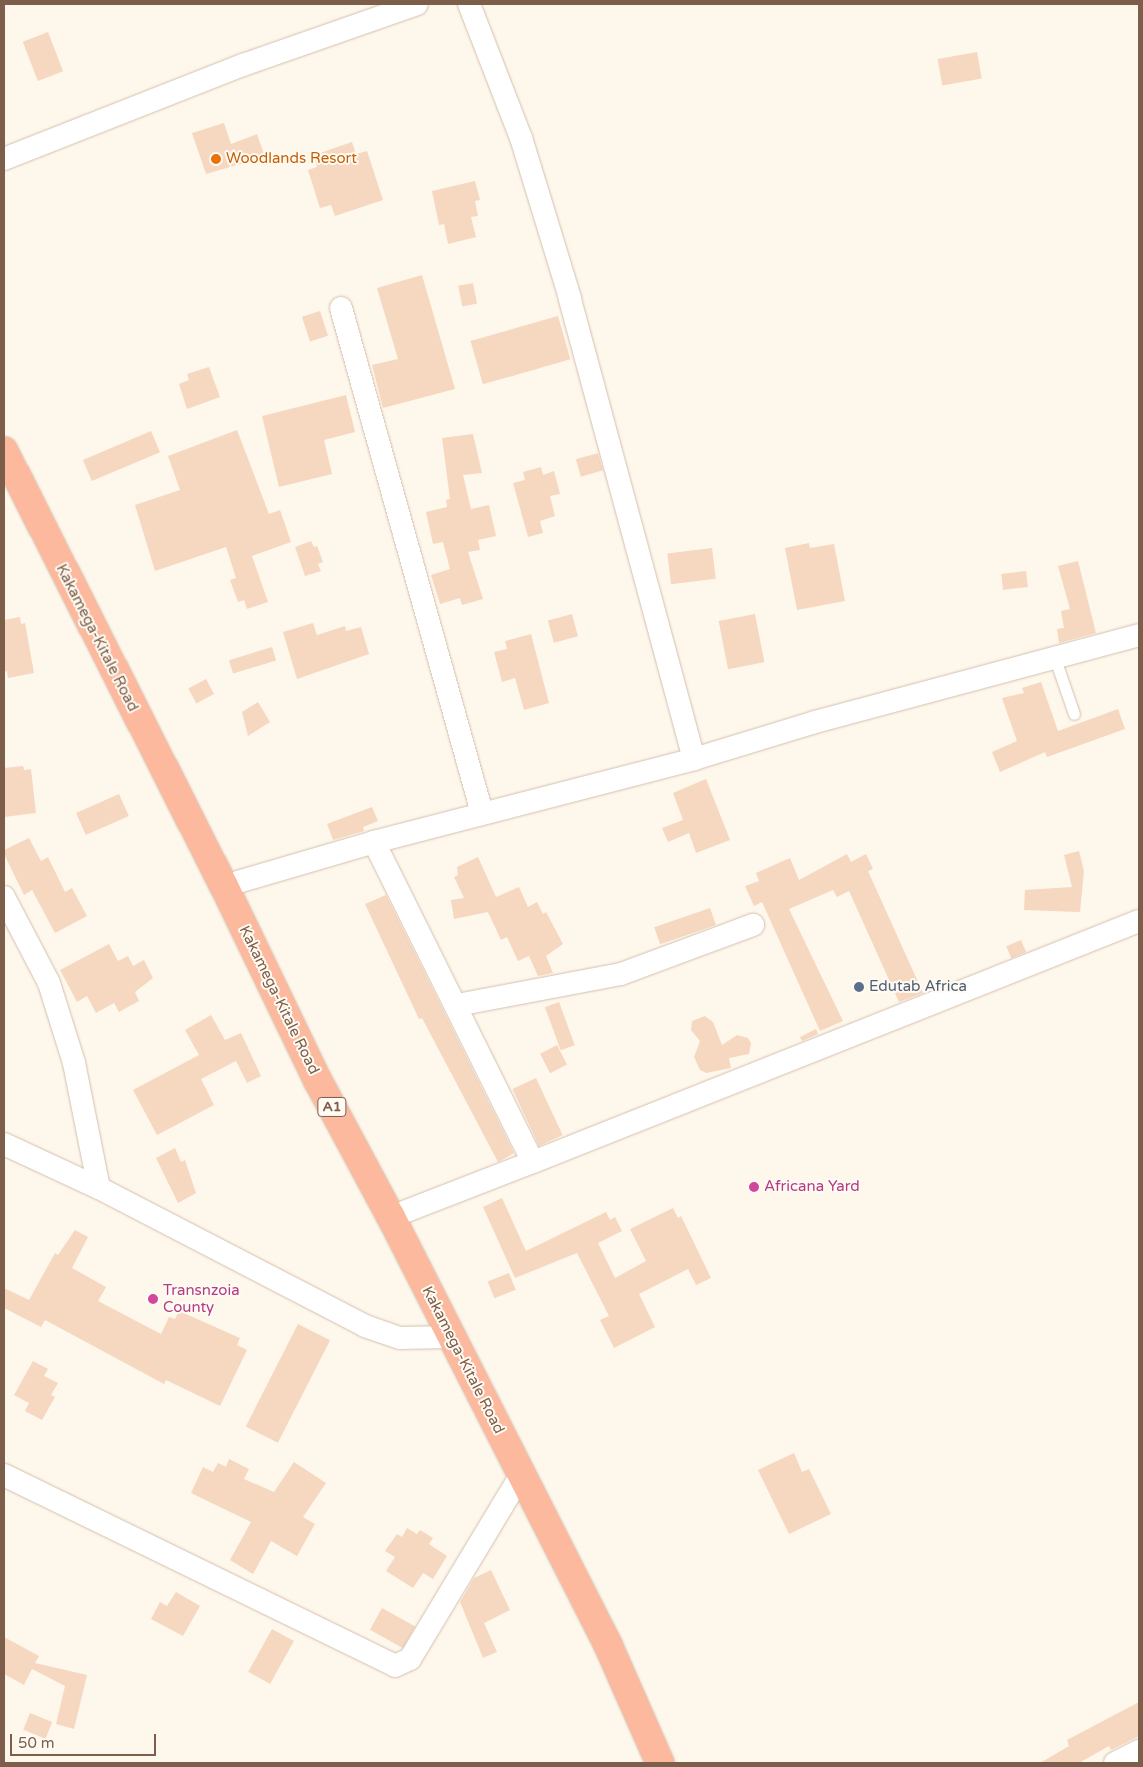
<!DOCTYPE html>
<html>
<head>
<meta charset="utf-8">
<style>
  body { margin:0 }
  #map { position:relative; width:1143px; height:1767px; overflow:hidden; background:#fef7eb; font-family:"Varela Round",sans-serif }
  div>[style] { position:absolute }
  [style*='--x'] { left:calc(var(--x)*1px); top:calc(var(--y)*1px); width:calc(var(--w)*1px); rotate:calc(var(--a)*1deg) }
  .building>* { inset:0; background:#f6d7c0; transform-origin:0 0 }
  .roads { filter:drop-shadow(0 0 1px #d3bfae) drop-shadow(0 0 1px #d3bfae) }
  .lane>* { height:11px; margin:-5.5px; padding:0 5.5px; transform-origin:5.5px; border-radius:5.5px; background:#fff }
  .street>* { height:22px; margin:-11px; padding:0 11px; transform-origin:11px; border-radius:11px; background:#fff }
  .highway>* { height:28px; margin:-14px; padding:0 14px; transform-origin:14px; border-radius:14px; background:#fcb99e }
  .dots>* { width:14px; height:14px; translate:-50% -50%; box-sizing:border-box; border:2px solid #fffbf3; border-radius:50% }
  span { translate:-50% -50%; white-space:nowrap; text-align:center; line-height:1.15; -webkit-text-stroke:4px #fffbf3; paint-order:stroke }
  .shield-label span { padding:1px 4px; background:#fffbf3; border:1px solid; border-radius:4px; -webkit-text-stroke-width:0 }
  .shield-label { font-size:14px; color:#7d5e4a; font-weight:700 }
  .food-label { font-size:15px; color:#c56008 }
  .left { translate:0 -50%; text-align:left }
  .street-label { font-size:15px; color:#7d5e4a }
  .service-label { font-size:15px; color:#4e5e75 }
  .hotel-label { font-size:15px; color:#b23c85 }
  .frame { position:absolute; inset:0; border:5px solid #7d5e4a; pointer-events:none }
  .scale { position:absolute; left:10px; top:1734px; width:146px; height:22px; box-sizing:border-box; border:2px solid #7d5e4a; border-top:0; padding-left:6px; font-size:15px; line-height:18px; white-space:nowrap; color:#7d5e4a; -webkit-text-stroke:4px #fffbf3; paint-order:stroke }
</style>
</head>
<body>
<div id="map">
  <div class="building">
    <i style="left:48px;top:32px;width:42px;height:27px;rotate:69deg"></i>
    <i style="left:977px;top:52px;width:27px;height:40px;rotate:80deg"></i>
    <i style="clip-path:polygon(224px 123px,231px 144px,257px 134px,265px 157px,206px 174px,192px 133px)"></i>
    <i style="clip-path:polygon(352px 142px,356px 154px,367px 151px,383px 200px,335px 216px,331px 205px,320px 208px,308px 170px,317px 167px,314px 155px)"></i>
    <i style="clip-path:polygon(475px 181px,480px 200px,475px 201px,478px 216px,471px 217px,476px 237px,448px 244px,444px 224px,439px 225px,432px 191px)"></i>
    <i style="clip-path:polygon(422px 275px,455px 389px,383px 408px,372px 365px,398px 359px,377px 288px)"></i>
    <i style="left:473px;top:283px;width:21px;height:15px;rotate:79deg"></i>
    <i style="left:320px;top:311px;width:26px;height:19px;rotate:72deg"></i>
    <i style="left:558px;top:316px;width:45px;height:91px;rotate:74deg"></i>
    <i style="clip-path:polygon(209px 367px,220px 397px,187px 409px,179px 384px,189px 380px,187px 374px)"></i>
    <i style="clip-path:polygon(346px 395px,355px 432px,324px 440px,332px 474px,279px 487px,262px 416px)"></i>
    <i style="clip-path:polygon(237px 430px,269px 514px,280px 510px,291px 542px,252px 556px,268px 602px,247px 609px,244px 600px,238px 602px,230px 580px,236px 578px,226px 547px,155px 571px,135px 505px,180px 490px,168px 456px)"></i>
    <i style="left:151px;top:431px;width:23px;height:74px;rotate:67deg"></i>
    <i style="clip-path:polygon(473px 434px,482px 473px,463px 475px,471px 509px,489px 505px,496px 536px,478px 540px,480px 550px,468px 552px,483px 599px,462px 605px,460px 598px,440px 604px,431px 575px,450px 569px,443px 542px,433px 544px,426px 512px,447px 507px,446px 500px,450px 499px,442px 438px)"></i>
    <i style="left:598px;top:453px;width:18px;height:23px;rotate:74deg"></i>
    <i style="clip-path:polygon(541px 467px,543px 475px,554px 471px,560px 494px,550px 496px,555px 516px,540px 521px,543px 533px,528px 537px,513px 483px,525px 480px,523px 472px)"></i>
    <i style="clip-path:polygon(311px 541px,314px 547px,317px 546px,323px 562px,318px 564px,321px 571px,305px 576px,295px 547px)"></i>
    <i style="clip-path:polygon(809px 543px,810px 548px,834px 544px,845px 601px,797px 610px,785px 548px)"></i>
    <i style="left:712px;top:548px;width:31px;height:45px;rotate:83deg"></i>
    <i style="clip-path:polygon(1078px 561px,1096px 633px,1059px 643px,1057px 629px,1064px 628px,1061px 611px,1070px 609px,1058px 566px)"></i>
    <i style="left:1026px;top:571px;width:16px;height:25px;rotate:83deg"></i>
    <i style="left:572px;top:614px;width:23px;height:25px;rotate:75deg"></i>
    <i style="left:755px;top:614px;width:49px;height:37px;rotate:79deg"></i>
    <i style="clip-path:polygon(20px 617px,21px 624px,25px 623px,34px 673px,8px 678px,7px 671px,4px 672px,4px 620px)"></i>
    <i style="clip-path:polygon(313px 623px,317px 635px,345px 626px,346px 631px,361px 627px,369px 654px,297px 679px,283px 632px)"></i>
    <i style="clip-path:polygon(531px 634px,549px 703px,524px 710px,515px 678px,502px 682px,494px 652px,507px 649px,505px 641px)"></i>
    <i style="left:272px;top:647px;width:14px;height:45px;rotate:73deg"></i>
    <i style="left:206px;top:679px;width:17px;height:20px;rotate:62deg"></i>
    <i style="clip-path:polygon(1041px 682px,1058px 731px,1118px 709px,1125px 729px,1047px 757px,1045px 752px,1000px 772px,992px 752px,1017px 741px,1002px 698px,1024px 693px,1022px 688px)"></i>
    <i style="clip-path:polygon(258px 702px,270px 722px,248px 736px,242px 712px)"></i>
    <i style="clip-path:polygon(23px 766px,24px 770px,31px 769px,36px 813px,4px 817px,4px 768px)"></i>
    <i style="clip-path:polygon(706px 779px,730px 840px,696px 853px,689px 833px,668px 842px,662px 828px,683px 820px,673px 793px)"></i>
    <i style="left:119px;top:794px;width:24px;height:47px;rotate:66deg"></i>
    <i style="clip-path:polygon(372px 807px,378px 821px,363px 827px,364px 831px,333px 840px,327px 824px)"></i>
    <i style="clip-path:polygon(29px 838px,41px 861px,48px 857px,65px 892px,72px 888px,87px 916px,55px 933px,32px 890px,24px 895px,4px 854px,4px 850px)"></i>
    <i style="clip-path:polygon(1079px 851px,1084px 871px,1080px 912px,1024px 910px,1025px 890px,1072px 887px,1064px 855px)"></i>
    <i style="clip-path:polygon(847px 854px,851px 862px,866px 854px,873px 869px,868px 871px,923px 993px,899px 1002px,849px 891px,837px 897px,833px 890px,789px 909px,843px 1021px,820px 1031px,762px 902px,754px 906px,745px 886px,759px 881px,756px 873px,790px 858px,799px 880px)"></i>
    <i style="clip-path:polygon(478px 857px,496px 897px,519px 887px,528px 907px,537px 902px,543px 914px,546px 912px,563px 944px,546px 956px,553px 973px,538px 976px,529px 956px,518px 961px,507px 937px,501px 940px,488px 912px,454px 919px,451px 900px,464px 898px,454px 877px,458px 875px,457px 867px)"></i>
    <i style="clip-path:polygon(386px 895px,514px 1153px,498px 1162px,422px 1018px,419px 1019px,365px 904px)"></i>
    <i style="left:710px;top:908px;width:18px;height:59px;rotate:71deg"></i>
    <i style="left:1021px;top:940px;width:13px;height:16px;rotate:67deg"></i>
    <i style="clip-path:polygon(109px 944px,118px 961px,128px 956px,133px 966px,144px 960px,153px 978px,135px 992px,139px 1001px,119px 1012px,114px 1003px,96px 1013px,87px 996px,77px 1002px,60px 970px)"></i>
    <i style="left:559px;top:1002px;width:46px;height:15px;rotate:70deg"></i>
    <i style="clip-path:polygon(211px 1015px,225px 1040px,241px 1033px,261px 1076px,247px 1083px,236px 1061px,201px 1079px,214px 1105px,157px 1135px,133px 1090px,199px 1055px,185px 1030px)"></i>
    <i style="clip-path:polygon(705px 1016px,713px 1022px,722px 1045px,737px 1035px,748px 1038px,751px 1043px,749px 1054px,729px 1058px,731px 1068px,706px 1073px,700px 1070px,694px 1057px,700px 1041px,691px 1030px,692px 1021px)"></i>
    <i style="clip-path:polygon(816px 1029px,818px 1034px,802px 1041px,800px 1037px)"></i>
    <i style="left:557px;top:1045px;width:22px;height:19px;rotate:63deg"></i>
    <i style="left:536px;top:1078px;width:63px;height:26px;rotate:65deg"></i>
    <i style="clip-path:polygon(175px 1148px,181px 1162px,185px 1160px,196px 1193px,178px 1203px,156px 1158px)"></i>
    <i style="clip-path:polygon(502px 1198px,526px 1251px,606px 1212px,610px 1220px,615px 1217px,622px 1231px,598px 1243px,615px 1278px,646px 1261px,630px 1229px,673px 1208px,678px 1218px,681px 1216px,711px 1278px,696px 1285px,688px 1269px,639px 1294px,655px 1327px,614px 1348px,600px 1320px,609px 1316px,577px 1253px,515px 1278px,483px 1207px)"></i>
    <i style="clip-path:polygon(75px 1230px,88px 1237px,72px 1268px,106px 1287px,98px 1301px,161px 1334px,169px 1317px,175px 1319px,179px 1311px,240px 1338px,237px 1345px,247px 1350px,220px 1406px,166px 1380px,164px 1384px,45px 1320px,41px 1327px,4px 1308px,4px 1288px,29px 1300px,55px 1253px,58px 1255px)"></i>
    <i style="left:509px;top:1273px;width:18px;height:23px;rotate:68deg"></i>
    <i style="left:298px;top:1324px;width:36px;height:115px;rotate:27deg"></i>
    <i style="clip-path:polygon(33px 1361px,48px 1369px,44px 1376px,58px 1383px,51px 1395px,55px 1397px,42px 1420px,25px 1411px,29px 1403px,14px 1395px)"></i>
    <i style="clip-path:polygon(794px 1453px,802px 1472px,809px 1469px,831px 1514px,789px 1534px,758px 1470px)"></i>
    <i style="clip-path:polygon(229px 1459px,249px 1469px,244px 1479px,274px 1492px,294px 1462px,326px 1483px,303px 1517px,315px 1524px,297px 1556px,271px 1541px,253px 1574px,230px 1560px,251px 1522px,191px 1493px,203px 1467px,213px 1472px,218px 1463px,226px 1467px)"></i>
    <i style="clip-path:polygon(407px 1528px,417px 1534px,420px 1530px,433px 1538px,429px 1544px,447px 1556px,433px 1579px,423px 1573px,413px 1588px,386px 1571px,395px 1557px,385px 1551px,397px 1534px,402px 1537px)"></i>
    <i style="clip-path:polygon(491px 1570px,510px 1610px,484px 1623px,497px 1652px,483px 1658px,460px 1602px,474px 1578px)"></i>
    <i style="clip-path:polygon(176px 1592px,200px 1606px,183px 1636px,151px 1619px,160px 1602px,167px 1606px)"></i>
    <i style="left:382px;top:1608px;width:38px;height:25px;rotate:29deg"></i>
    <i style="left:272px;top:1629px;width:25px;height:49px;rotate:29deg"></i>
    <i style="clip-path:polygon(4px 1637px,39px 1656px,35px 1663px,87px 1675px,74px 1729px,56px 1724px,65px 1686px,32px 1669px,24px 1685px,4px 1674px)"></i>
    <i style="clip-path:polygon(1139px 1702px,1139px 1736px,1111px 1750px,1109px 1746px,1079px 1763px,1040px 1763px,1069px 1746px,1067px 1740px)"></i>
    <i style="left:30px;top:1713px;width:24px;height:18px;rotate:22deg"></i>
  </div>
  <div class="roads">
    <div class="lane">
      <i style="--x:1055;--y:659;--w:58;--a:70.9"></i>
    </div>
    <div class="street">
      <i style="--x:4;--y:159;--w:257;--a:-21.5"></i>
      <i style="--x:243;--y:65;--w:184;--a:-19.3"></i>
      <i style="--x:341;--y:308;--w:524;--a:74.4"></i>
      <i style="--x:694;--y:759;--w:127;--a:-17"></i>
      <i style="--x:815;--y:722;--w:335;--a:-15"></i>
      <i style="--x:374;--y:842;--w:357;--a:63.6"></i>
      <i style="--x:533;--y:1162;--w:652;--a:-21.69"></i>
      <i style="--x:224;--y:886;--w:156;--a:-16.3"></i>
      <i style="--x:374;--y:842;--w:331;--a:-14.5"></i>
      <i style="--x:694;--y:759;--w:477;--a:-105.1"></i>
      <i style="--x:570;--y:298;--w:167;--a:-107"></i>
      <i style="--x:521;--y:138;--w:144;--a:-111.2"></i>
      <i style="--x:4;--y:897;--w:97;--a:62.4"></i>
      <i style="--x:49;--y:983;--w:84;--a:72.6"></i>
      <i style="--x:74;--y:1063;--w:127;--a:78.7"></i>
      <i style="--x:457;--y:1005;--w:167;--a:-10.7"></i>
      <i style="--x:621;--y:974;--w:141;--a:-20.4"></i>
      <i style="--x:4;--y:1144;--w:105;--a:24.9"></i>
      <i style="--x:99;--y:1188;--w:300;--a:27.4"></i>
      <i style="--x:365;--y:1326;--w:37;--a:19"></i>
      <i style="--x:400;--y:1338;--w:51;--a:-1.1"></i>
      <i style="--x:391;--y:1217;--w:152;--a:-21.2"></i>
      <i style="--x:4;--y:1475;--w:435;--a:26"></i>
      <i style="--x:395;--y:1666;--w:17;--a:-25"></i>
      <i style="--x:410;--y:1659;--w:217;--a:-58.9"></i>
      <i style="--x:1115;--y:1763;--w:27;--a:-27"></i>
    </div>
    <div class="highway">
      <i style="--x:4;--y:451;--w:487;--a:63.2"></i>
      <i style="--x:224;--y:886;--w:216;--a:64.3"></i>
      <i style="--x:318;--y:1081;--w:154;--a:61.8"></i>
      <i style="--x:391;--y:1217;--w:480;--a:63.1"></i>
      <i style="--x:608;--y:1645;--w:129;--a:66.2"></i>
    </div>
  </div>
  <div class="dots">
    <i style="left:216px;top:159px;background:#e8710a"></i>
    <i style="left:859px;top:987px;background:#5c6f8a"></i>
    <i style="left:754px;top:1187px;background:#d1479c"></i>
    <i style="left:153px;top:1299px;background:#d1479c"></i>
  </div>
  <div class="shield-label">
    <span style="left:332px;top:1107px">A1</span>
  </div>
  <div class="food-label">
    <span class="left" style="left:226px;top:159px">Woodlands Resort</span>
  </div>
  <div class="street-label">
    <span style="left:97px;top:638px;rotate:63deg">Kakamega-Kitale Road</span>
    <span style="left:279px;top:1000px;rotate:64deg">Kakamega-Kitale Road</span>
    <span style="left:463px;top:1360px;rotate:63deg">Kakamega-Kitale Road</span>
  </div>
  <div class="service-label">
    <span class="left" style="left:869px;top:987px">Edutab Africa</span>
  </div>
  <div class="hotel-label">
    <span class="left" style="left:764px;top:1187px">Africana Yard</span>
    <span class="left" style="left:163px;top:1299px">Transnzoia<br>County</span>
  </div>
  <div class="frame"></div>
  <div class="scale">50 m</div>
</div>
</body>
</html>
